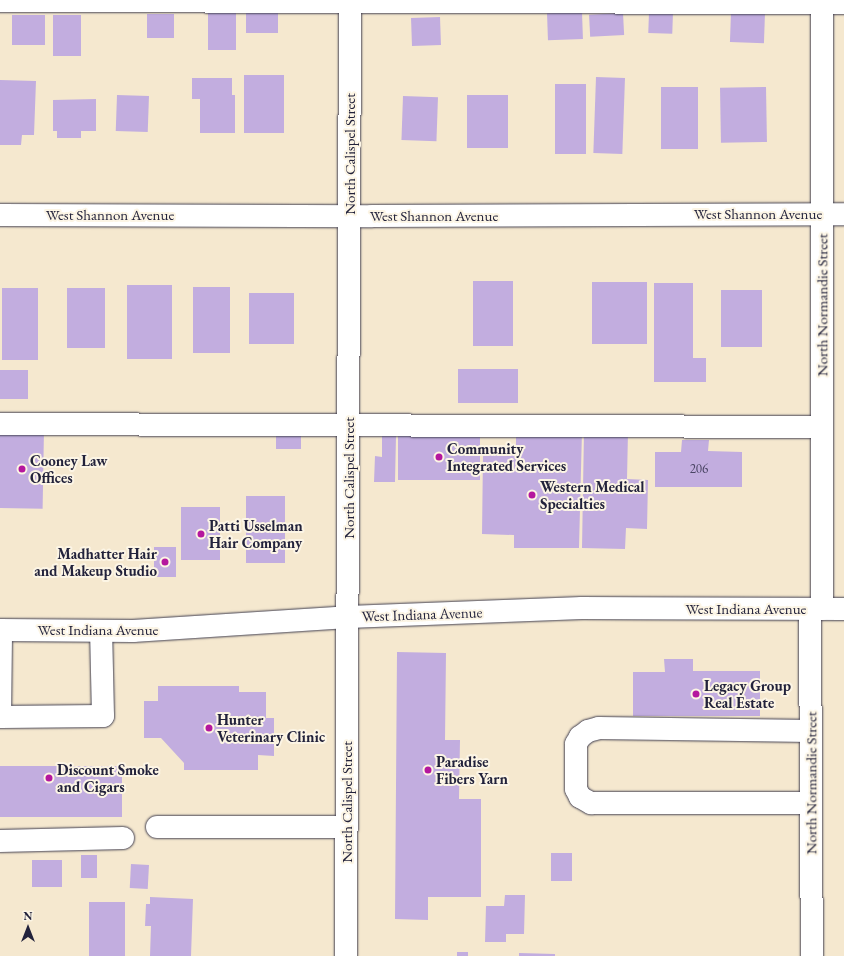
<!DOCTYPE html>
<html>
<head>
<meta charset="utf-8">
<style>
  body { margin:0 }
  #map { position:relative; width:844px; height:956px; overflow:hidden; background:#f5e8cf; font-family:"EB Garamond",serif }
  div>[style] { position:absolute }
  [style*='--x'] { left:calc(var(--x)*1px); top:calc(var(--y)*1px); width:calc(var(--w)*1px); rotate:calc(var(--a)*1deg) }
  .building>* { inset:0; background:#c2addf; transform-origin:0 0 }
  .roads { filter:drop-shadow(0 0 1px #424051) drop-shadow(0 0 1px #424051) }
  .minor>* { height:22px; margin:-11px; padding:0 11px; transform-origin:11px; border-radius:11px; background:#fff }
  .major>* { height:22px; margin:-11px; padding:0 11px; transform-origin:11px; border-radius:11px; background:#fff }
  .dots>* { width:11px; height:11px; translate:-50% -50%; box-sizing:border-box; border:2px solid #fcf5e5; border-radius:50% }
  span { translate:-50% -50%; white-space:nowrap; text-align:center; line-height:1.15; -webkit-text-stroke:4px #fcf5e5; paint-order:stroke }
  .number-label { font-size:13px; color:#4a4564 }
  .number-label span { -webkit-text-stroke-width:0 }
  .street-label { font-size:15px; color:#22223b }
  .poi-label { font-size:15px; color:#22223b; font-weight:700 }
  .left { translate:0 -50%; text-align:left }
  .right { translate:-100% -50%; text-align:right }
  .north { position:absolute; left:8px; top:908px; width:40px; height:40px; -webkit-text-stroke:3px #fcf5e5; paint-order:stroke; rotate:0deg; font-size:11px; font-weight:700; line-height:16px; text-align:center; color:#22223b }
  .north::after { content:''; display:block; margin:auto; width:14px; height:18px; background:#22223b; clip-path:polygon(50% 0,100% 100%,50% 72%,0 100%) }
</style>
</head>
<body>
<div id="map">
  <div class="building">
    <i style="left:246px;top:12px;width:32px;height:21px"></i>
    <i style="left:582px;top:12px;width:27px;height:35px;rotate:88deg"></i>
    <i style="left:649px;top:12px;width:24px;height:21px;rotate:2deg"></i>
    <i style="left:731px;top:12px;width:34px;height:30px;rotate:2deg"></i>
    <i style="left:208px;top:13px;width:28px;height:37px"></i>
    <i style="left:623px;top:13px;width:22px;height:34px;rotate:87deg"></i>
    <i style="left:147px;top:14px;width:27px;height:24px"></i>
    <i style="left:12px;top:15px;width:33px;height:30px"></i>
    <i style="left:53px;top:15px;width:28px;height:41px"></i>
    <i style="left:440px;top:17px;width:28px;height:29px;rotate:88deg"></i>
    <i style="left:244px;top:75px;width:40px;height:58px"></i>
    <i style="left:596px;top:77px;width:29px;height:76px;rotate:2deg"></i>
    <i style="clip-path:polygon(192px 78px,232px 78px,232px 95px,235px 95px,235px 133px,200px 133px,200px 99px,192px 99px)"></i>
    <i style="clip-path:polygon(0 80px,36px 81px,34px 135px,22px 135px,21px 145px,0 145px)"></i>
    <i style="left:555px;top:84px;width:31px;height:70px"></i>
    <i style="left:661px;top:87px;width:37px;height:62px"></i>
    <i style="left:766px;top:87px;width:55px;height:46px;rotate:89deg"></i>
    <i style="left:117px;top:95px;width:32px;height:36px;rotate:2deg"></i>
    <i style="left:508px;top:95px;width:53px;height:41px;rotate:90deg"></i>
    <i style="left:403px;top:96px;width:35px;height:44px;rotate:2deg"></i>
    <i style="clip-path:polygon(96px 99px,96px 131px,81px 131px,81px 138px,57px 138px,57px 131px,53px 131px,53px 100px)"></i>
    <i style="left:473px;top:281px;width:40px;height:65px"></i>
    <i style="left:592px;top:282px;width:55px;height:62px"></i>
    <i style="clip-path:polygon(654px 283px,693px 283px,693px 358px,706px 358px,706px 382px,654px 382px)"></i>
    <i style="left:127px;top:285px;width:45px;height:74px"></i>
    <i style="left:193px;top:287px;width:37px;height:66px"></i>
    <i style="left:2px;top:288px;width:36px;height:72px"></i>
    <i style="left:67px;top:288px;width:38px;height:60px"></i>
    <i style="left:721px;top:290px;width:41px;height:57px"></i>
    <i style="left:249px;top:293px;width:45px;height:51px"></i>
    <i style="left:518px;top:369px;width:34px;height:60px;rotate:90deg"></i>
    <i style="left:0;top:370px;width:28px;height:29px"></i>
    <i style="left:276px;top:427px;width:25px;height:22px"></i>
    <i style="left:0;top:429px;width:44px;height:79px;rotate:1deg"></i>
    <i style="clip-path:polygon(516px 429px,582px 431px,579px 548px,514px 548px,514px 535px,482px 534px,483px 454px,516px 455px)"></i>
    <i style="clip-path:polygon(584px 431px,628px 432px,627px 479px,648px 480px,647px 529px,626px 528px,625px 549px,582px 548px)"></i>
    <i style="left:398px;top:433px;width:82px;height:47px"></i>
    <i style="clip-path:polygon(382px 436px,396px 436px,395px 482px,374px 482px,375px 456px,382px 457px)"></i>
    <i style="clip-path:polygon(682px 440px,709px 440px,708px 451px,742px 452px,742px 487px,655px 487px,655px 452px,681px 452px)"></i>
    <i style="left:246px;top:496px;width:39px;height:67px"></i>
    <i style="left:181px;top:507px;width:39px;height:53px"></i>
    <i style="left:154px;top:547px;width:22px;height:30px"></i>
    <i style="clip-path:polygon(397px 652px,446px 653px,445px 740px,460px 740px,459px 799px,481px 799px,481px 897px,428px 897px,428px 920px,395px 919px)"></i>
    <i style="clip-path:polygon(664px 659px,693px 659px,693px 671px,760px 671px,760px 716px,633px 716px,633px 672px,665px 672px)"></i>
    <i style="clip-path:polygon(158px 686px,239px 686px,239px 692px,266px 692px,266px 718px,274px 718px,274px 756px,258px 755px,258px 770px,184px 770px,184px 763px,161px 738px,144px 738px,144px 701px,158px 701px)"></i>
    <i style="left:0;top:766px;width:122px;height:51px"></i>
    <i style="left:551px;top:853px;width:21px;height:28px"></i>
    <i style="left:81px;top:855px;width:16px;height:23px"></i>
    <i style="left:32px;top:860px;width:30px;height:27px"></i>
    <i style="left:131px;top:864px;width:18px;height:24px;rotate:3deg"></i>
    <i style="clip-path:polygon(505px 895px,525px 895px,524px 934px,506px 934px,506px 942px,485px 942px,486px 906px,504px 906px)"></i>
    <i style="clip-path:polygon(150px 897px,193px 899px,191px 956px,150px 956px,151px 926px,145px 926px,146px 904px,150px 904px)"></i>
    <i style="left:89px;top:902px;width:36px;height:54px"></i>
    <i style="left:457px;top:952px;width:11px;height:4px"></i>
    <i style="clip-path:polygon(519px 953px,555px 954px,555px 956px,519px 956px)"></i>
  </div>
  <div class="roads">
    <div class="minor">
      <i style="--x:0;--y:1;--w:844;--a:0.14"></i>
      <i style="--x:0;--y:215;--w:372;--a:0.2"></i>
      <i style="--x:372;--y:216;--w:472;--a:-0.2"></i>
      <i style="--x:0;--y:424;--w:822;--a:0.21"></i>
      <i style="--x:810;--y:609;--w:347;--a:89.7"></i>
      <i style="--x:822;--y:609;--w:609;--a:-90"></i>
      <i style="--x:0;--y:717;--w:87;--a:-89.3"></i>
      <i style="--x:1;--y:717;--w:102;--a:-0.6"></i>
      <i style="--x:103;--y:716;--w:85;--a:-91.3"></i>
      <i style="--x:811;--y:731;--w:212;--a:-179.2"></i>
      <i style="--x:599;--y:728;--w:11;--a:165"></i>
      <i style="--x:588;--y:731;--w:10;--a:143"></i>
      <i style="--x:580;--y:737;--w:8;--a:120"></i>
      <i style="--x:576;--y:744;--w:45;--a:90"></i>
      <i style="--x:576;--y:789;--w:9;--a:63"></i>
      <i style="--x:580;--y:797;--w:13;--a:29"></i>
      <i style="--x:591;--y:803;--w:220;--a:0"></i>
      <i style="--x:157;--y:827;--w:190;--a:0"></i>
      <i style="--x:0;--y:841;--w:123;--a:-1.4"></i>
      <i style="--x:346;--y:956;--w:956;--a:-89.76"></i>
    </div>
    <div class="major">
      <i style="--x:0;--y:630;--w:133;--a:0.4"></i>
      <i style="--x:133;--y:631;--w:215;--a:-3.7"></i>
      <i style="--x:348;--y:617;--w:234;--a:-2.2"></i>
      <i style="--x:582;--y:608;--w:262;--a:0.2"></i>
    </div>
  </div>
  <div class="dots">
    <i style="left:439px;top:457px;background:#b5179e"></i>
    <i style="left:22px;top:469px;background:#b5179e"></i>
    <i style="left:532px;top:495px;background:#b5179e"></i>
    <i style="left:201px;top:534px;background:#b5179e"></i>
    <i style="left:165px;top:562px;background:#b5179e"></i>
    <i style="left:696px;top:694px;background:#b5179e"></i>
    <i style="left:209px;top:728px;background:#b5179e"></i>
    <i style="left:428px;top:770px;background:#b5179e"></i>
    <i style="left:49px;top:778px;background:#b5179e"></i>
  </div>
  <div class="number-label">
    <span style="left:699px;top:469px">206</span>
  </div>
  <div class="street-label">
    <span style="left:350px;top:154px;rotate:-90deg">North Calispel Street</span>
    <span style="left:758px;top:214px">West Shannon Avenue</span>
    <span style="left:110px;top:215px">West Shannon Avenue</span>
    <span style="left:434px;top:216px">West Shannon Avenue</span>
    <span style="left:822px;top:305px;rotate:-90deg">North Normandie Street</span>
    <span style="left:349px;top:478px;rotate:-90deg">North Calispel Street</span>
    <span style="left:746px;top:609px">West Indiana Avenue</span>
    <span style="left:422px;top:614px;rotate:-2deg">West Indiana Avenue</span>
    <span style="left:98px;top:630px">West Indiana Avenue</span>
    <span style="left:811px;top:783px;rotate:-90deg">North Normandie Street</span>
    <span style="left:347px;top:802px;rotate:-90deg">North Calispel Street</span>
  </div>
  <div class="poi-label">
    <span class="left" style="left:447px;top:457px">Community<br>Integrated Services</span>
    <span class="left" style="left:30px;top:469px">Cooney Law<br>Offices</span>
    <span class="left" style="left:540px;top:495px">Western Medical<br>Specialties</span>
    <span class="left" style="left:209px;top:534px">Patti Usselman<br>Hair Company</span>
    <span class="right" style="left:157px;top:562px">Madhatter Hair<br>and Makeup Studio</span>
    <span class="left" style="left:704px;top:694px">Legacy Group<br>Real Estate</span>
    <span class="left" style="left:217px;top:728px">Hunter<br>Veterinary Clinic</span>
    <span class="left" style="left:436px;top:770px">Paradise<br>Fibers Yarn</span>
    <span class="left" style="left:57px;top:778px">Discount Smoke<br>and Cigars</span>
  </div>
  <div class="north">N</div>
</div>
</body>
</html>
